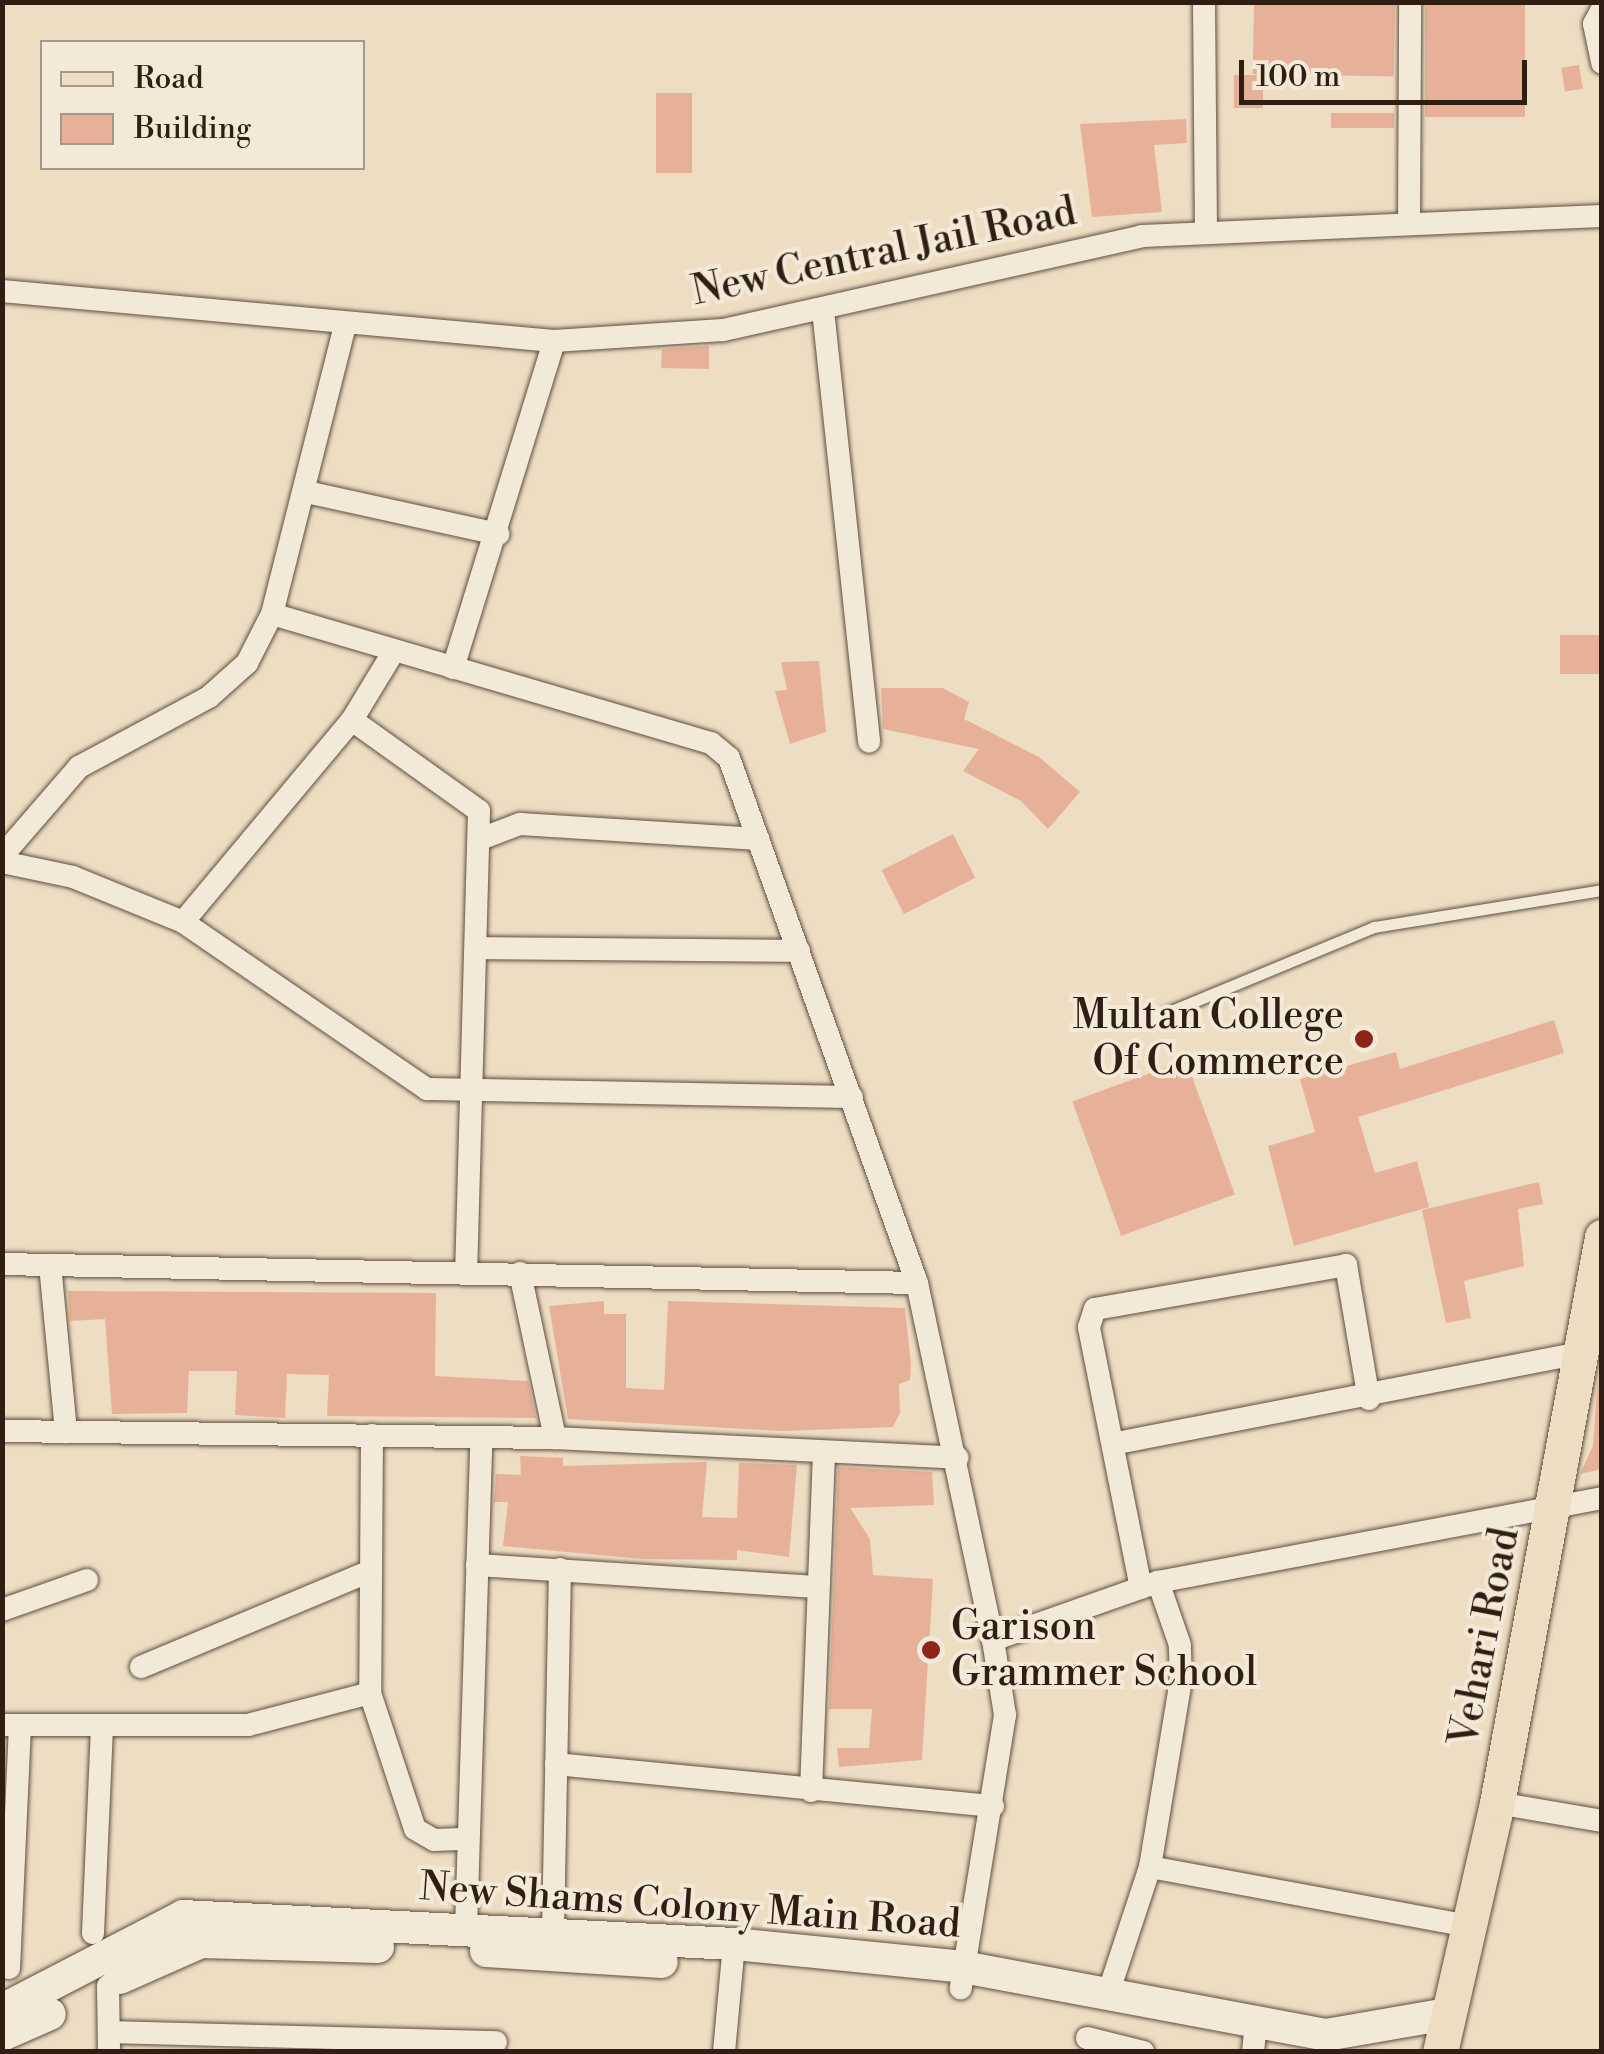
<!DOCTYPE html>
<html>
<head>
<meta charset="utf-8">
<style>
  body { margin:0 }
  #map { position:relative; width:1604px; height:2054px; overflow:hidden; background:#edddc3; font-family:"Libre Bodoni",serif }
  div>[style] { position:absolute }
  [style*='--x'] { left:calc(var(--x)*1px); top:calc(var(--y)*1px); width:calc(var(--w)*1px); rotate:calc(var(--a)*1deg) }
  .building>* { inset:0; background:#e7b199; transform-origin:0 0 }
  .roads { filter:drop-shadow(0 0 2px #604e3e) drop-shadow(0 0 2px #604e3e) }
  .lane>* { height:11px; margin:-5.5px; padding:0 5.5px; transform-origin:5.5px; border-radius:5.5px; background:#f3e9d8 }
  .street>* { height:22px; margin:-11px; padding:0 11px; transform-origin:11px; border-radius:11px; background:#f3e9d8 }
  .secondary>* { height:32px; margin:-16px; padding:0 16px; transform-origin:16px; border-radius:16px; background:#f3e9d8 }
  .primary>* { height:35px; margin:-17.5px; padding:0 17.5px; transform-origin:17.5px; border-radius:17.5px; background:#edddc3 }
  .dots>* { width:28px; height:28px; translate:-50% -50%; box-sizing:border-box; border:5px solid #f3e9d8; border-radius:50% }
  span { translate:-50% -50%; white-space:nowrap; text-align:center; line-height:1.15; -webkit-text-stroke:8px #f3e9d8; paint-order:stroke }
  .street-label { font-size:40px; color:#311e12 }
  .poi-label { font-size:40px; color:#311e12 }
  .right { translate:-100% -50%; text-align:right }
  .left { translate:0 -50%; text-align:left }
  .frame { position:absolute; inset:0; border:5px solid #311e12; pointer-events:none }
  .legend { position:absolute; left:40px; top:40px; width:325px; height:130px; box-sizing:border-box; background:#f3e9d8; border:2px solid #a59889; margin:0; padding:12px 18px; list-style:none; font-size:30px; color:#311e12 }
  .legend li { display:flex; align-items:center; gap:20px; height:50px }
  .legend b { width:50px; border:2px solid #a59889 }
  .scale { position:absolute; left:1239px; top:60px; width:288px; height:45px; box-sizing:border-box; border:5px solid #311e12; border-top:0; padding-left:12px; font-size:30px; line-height:35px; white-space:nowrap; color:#311e12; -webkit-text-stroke:8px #f3e9d8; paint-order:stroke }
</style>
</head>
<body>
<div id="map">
  <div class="building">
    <i style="left:1254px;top:2px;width:141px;height:72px;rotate:1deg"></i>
    <i style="left:1425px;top:2px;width:100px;height:115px"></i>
    <i style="left:1579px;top:65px;width:24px;height:18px;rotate:81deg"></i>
    <i style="left:1234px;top:75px;width:29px;height:33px"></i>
    <i style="left:656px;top:93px;width:36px;height:80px"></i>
    <i style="left:1394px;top:113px;width:15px;height:63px;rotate:90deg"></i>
    <i style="clip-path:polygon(1186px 119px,1187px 143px,1154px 145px,1162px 212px,1092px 217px,1080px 124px)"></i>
    <i style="clip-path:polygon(709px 346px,709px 369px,661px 368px,662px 349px)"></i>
    <i style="left:1602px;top:635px;width:39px;height:42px;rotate:90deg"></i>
    <i style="clip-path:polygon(819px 661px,826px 732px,790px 744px,775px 691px,787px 690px,781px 662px)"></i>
    <i style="clip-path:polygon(881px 688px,943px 688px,969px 702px,964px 719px,1039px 757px,1080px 792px,1048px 829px,1021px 801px,963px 771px,979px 749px,883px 729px)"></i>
    <i style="left:953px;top:834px;width:49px;height:80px;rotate:63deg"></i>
    <i style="clip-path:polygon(1554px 1020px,1564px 1053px,1358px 1117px,1375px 1173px,1417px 1161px,1429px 1207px,1294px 1246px,1268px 1146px,1315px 1132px,1300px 1079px,1396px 1052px,1400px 1069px)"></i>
    <i style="left:1186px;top:1060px;width:143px;height:121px;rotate:70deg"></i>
    <i style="clip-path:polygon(1539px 1182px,1543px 1204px,1518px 1209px,1524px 1266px,1464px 1281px,1471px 1318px,1446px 1323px,1422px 1210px)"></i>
    <i style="clip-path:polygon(68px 1291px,436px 1293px,435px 1376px,528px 1381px,536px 1418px,327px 1416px,329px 1375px,287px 1374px,285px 1418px,235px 1415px,237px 1371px,189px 1371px,187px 1413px,112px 1414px,105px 1319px,70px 1321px)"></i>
    <i style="clip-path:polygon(604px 1301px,604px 1314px,626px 1314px,626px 1388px,664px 1390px,668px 1301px,905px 1308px,911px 1364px,910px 1380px,899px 1384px,900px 1413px,893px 1427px,782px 1431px,568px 1419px,549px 1306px)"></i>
    <i style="clip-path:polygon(1598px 1375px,1602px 1469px,1580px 1474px,1593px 1446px)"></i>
    <i style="clip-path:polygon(520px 1456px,563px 1458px,563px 1466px,707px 1462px,702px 1517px,737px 1518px,739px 1463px,797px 1465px,789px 1557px,737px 1550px,737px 1560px,642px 1559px,503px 1546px,508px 1502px,494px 1502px,496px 1474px,521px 1475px)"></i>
    <i style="clip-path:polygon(838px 1467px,932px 1472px,934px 1505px,850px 1508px,870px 1539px,873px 1575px,933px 1579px,922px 1760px,839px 1767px,837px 1748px,869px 1748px,872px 1709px,829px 1709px)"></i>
  </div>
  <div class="roads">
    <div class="lane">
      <i style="--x:1147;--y:1021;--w:246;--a:-22.5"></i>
      <i style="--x:1374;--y:927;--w:231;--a:-9.2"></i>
    </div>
    <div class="street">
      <i style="--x:1204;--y:2;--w:230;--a:89.5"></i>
      <i style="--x:1602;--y:9;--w:17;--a:118"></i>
      <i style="--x:1594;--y:24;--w:40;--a:78"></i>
      <i style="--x:1409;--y:221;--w:219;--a:-89.7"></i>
      <i style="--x:2;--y:291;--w:554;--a:5.18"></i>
      <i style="--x:554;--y:341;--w:169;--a:-3.7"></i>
      <i style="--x:723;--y:330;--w:429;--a:-12.6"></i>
      <i style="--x:1142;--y:236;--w:460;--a:-2.5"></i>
      <i style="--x:823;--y:310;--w:434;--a:83.9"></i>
      <i style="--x:307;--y:492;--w:196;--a:12.4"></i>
      <i style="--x:272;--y:614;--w:458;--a:16.4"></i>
      <i style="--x:711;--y:743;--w:23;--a:40"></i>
      <i style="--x:729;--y:758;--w:558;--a:70.3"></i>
      <i style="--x:917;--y:1283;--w:365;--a:78"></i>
      <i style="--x:993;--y:1640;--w:76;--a:80.9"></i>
      <i style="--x:1005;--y:1715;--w:277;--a:99.2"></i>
      <i style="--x:453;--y:668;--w:342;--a:-72.8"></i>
      <i style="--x:352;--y:720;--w:156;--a:35.6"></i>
      <i style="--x:479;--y:811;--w:463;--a:91.6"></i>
      <i style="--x:483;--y:838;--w:40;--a:-21"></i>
      <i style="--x:520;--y:824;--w:239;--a:3.6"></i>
      <i style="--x:2;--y:856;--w:118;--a:-49.1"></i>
      <i style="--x:79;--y:767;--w:148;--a:-28.3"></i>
      <i style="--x:209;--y:697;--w:51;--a:-41.8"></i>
      <i style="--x:247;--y:663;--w:55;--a:-63"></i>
      <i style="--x:272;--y:614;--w:297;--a:-75.8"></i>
      <i style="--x:2;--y:862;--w:73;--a:11.9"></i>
      <i style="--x:73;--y:877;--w:119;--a:22.2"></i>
      <i style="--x:183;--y:922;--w:296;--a:34.4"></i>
      <i style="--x:427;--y:1089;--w:425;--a:1.1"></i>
      <i style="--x:183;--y:922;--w:263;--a:-50.1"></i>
      <i style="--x:352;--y:720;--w:81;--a:-58.7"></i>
      <i style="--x:477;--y:948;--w:322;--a:0.5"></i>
      <i style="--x:2;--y:1264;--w:915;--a:1.19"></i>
      <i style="--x:50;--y:1265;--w:168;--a:84.5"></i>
      <i style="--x:520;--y:1273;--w:169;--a:78"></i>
      <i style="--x:2;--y:1431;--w:553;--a:0.73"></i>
      <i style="--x:555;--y:1438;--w:403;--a:2.8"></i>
      <i style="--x:372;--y:1435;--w:258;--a:90.4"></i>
      <i style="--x:370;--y:1693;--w:143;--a:71.7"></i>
      <i style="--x:415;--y:1829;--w:22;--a:30"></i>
      <i style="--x:434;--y:1840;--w:34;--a:-2"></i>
      <i style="--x:1117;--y:1443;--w:472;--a:-11"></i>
      <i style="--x:477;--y:1565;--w:340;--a:3.7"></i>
      <i style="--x:1141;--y:1588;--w:266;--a:-101.3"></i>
      <i style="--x:1089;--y:1327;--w:19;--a:-72"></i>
      <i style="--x:1095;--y:1309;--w:255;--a:-9.9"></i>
      <i style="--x:1346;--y:1265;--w:136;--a:80.3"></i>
      <i style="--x:2;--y:1610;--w:90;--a:-19.4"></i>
      <i style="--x:993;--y:1640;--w:175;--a:-19.4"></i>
      <i style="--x:1158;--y:1582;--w:452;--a:-10.7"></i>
      <i style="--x:141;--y:1667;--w:249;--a:-22.7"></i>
      <i style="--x:2;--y:1725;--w:246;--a:0"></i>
      <i style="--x:248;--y:1725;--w:126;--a:-14.7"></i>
      <i style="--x:556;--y:1764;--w:439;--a:5.5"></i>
      <i style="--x:811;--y:1791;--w:337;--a:-87.8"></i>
      <i style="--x:1497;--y:1803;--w:107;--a:9.7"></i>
      <i style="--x:1150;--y:1867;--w:322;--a:10.5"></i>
      <i style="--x:466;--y:1929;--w:490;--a:-88.2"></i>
      <i style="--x:93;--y:1933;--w:208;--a:-87.5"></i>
      <i style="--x:553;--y:1933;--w:364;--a:-88.9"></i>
      <i style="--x:9;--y:1968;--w:243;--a:-87.4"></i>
      <i style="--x:108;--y:1986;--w:66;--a:89.1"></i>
      <i style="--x:1107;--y:1997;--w:137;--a:-71.7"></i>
      <i style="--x:1150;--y:1867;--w:190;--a:-80.6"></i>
      <i style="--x:1181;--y:1680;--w:35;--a:-92"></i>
      <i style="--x:1180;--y:1645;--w:67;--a:-109.2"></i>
      <i style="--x:109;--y:2032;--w:387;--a:1.5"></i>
      <i style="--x:1087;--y:2038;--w:58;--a:14"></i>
      <i style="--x:724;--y:2052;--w:108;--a:-84.7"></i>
      <i style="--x:1253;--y:2052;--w:30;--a:-84"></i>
    </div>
    <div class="secondary">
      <i style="--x:486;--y:1951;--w:176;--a:3.6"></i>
      <i style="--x:120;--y:1978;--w:89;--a:-24"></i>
      <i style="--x:201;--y:1942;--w:177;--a:1.6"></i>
      <i style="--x:2;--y:2010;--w:204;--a:-27.4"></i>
      <i style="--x:183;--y:1916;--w:552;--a:2.91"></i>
      <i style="--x:734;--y:1944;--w:230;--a:5.7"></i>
      <i style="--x:963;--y:1967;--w:369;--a:10.6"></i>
      <i style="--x:1326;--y:2035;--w:123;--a:-9.8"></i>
      <i style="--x:2;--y:2035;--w:52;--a:-23.6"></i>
    </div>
    <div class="primary">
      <i style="--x:1440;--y:2052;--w:255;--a:-77.1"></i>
      <i style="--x:1497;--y:1803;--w:576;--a:-79.49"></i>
    </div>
  </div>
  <div class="dots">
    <i style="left:1364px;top:1039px;background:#8f2418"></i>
    <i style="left:931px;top:1650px;background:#8f2418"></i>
  </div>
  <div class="street-label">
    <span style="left:884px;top:252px;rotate:-12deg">New Central Jail Road</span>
    <span style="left:1485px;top:1637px;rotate:-79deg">Vehari Road</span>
    <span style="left:690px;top:1906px;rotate:4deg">New Shams Colony Main Road</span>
  </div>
  <div class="poi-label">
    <span class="right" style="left:1344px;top:1039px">Multan College<br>Of Commerce</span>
    <span class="left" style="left:951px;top:1650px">Garison<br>Grammer School</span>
  </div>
  <div class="frame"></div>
  <ul class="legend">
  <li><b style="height:12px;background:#edddc3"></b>Road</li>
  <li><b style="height:28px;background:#e7b199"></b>Building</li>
  </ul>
  <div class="scale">100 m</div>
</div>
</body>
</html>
